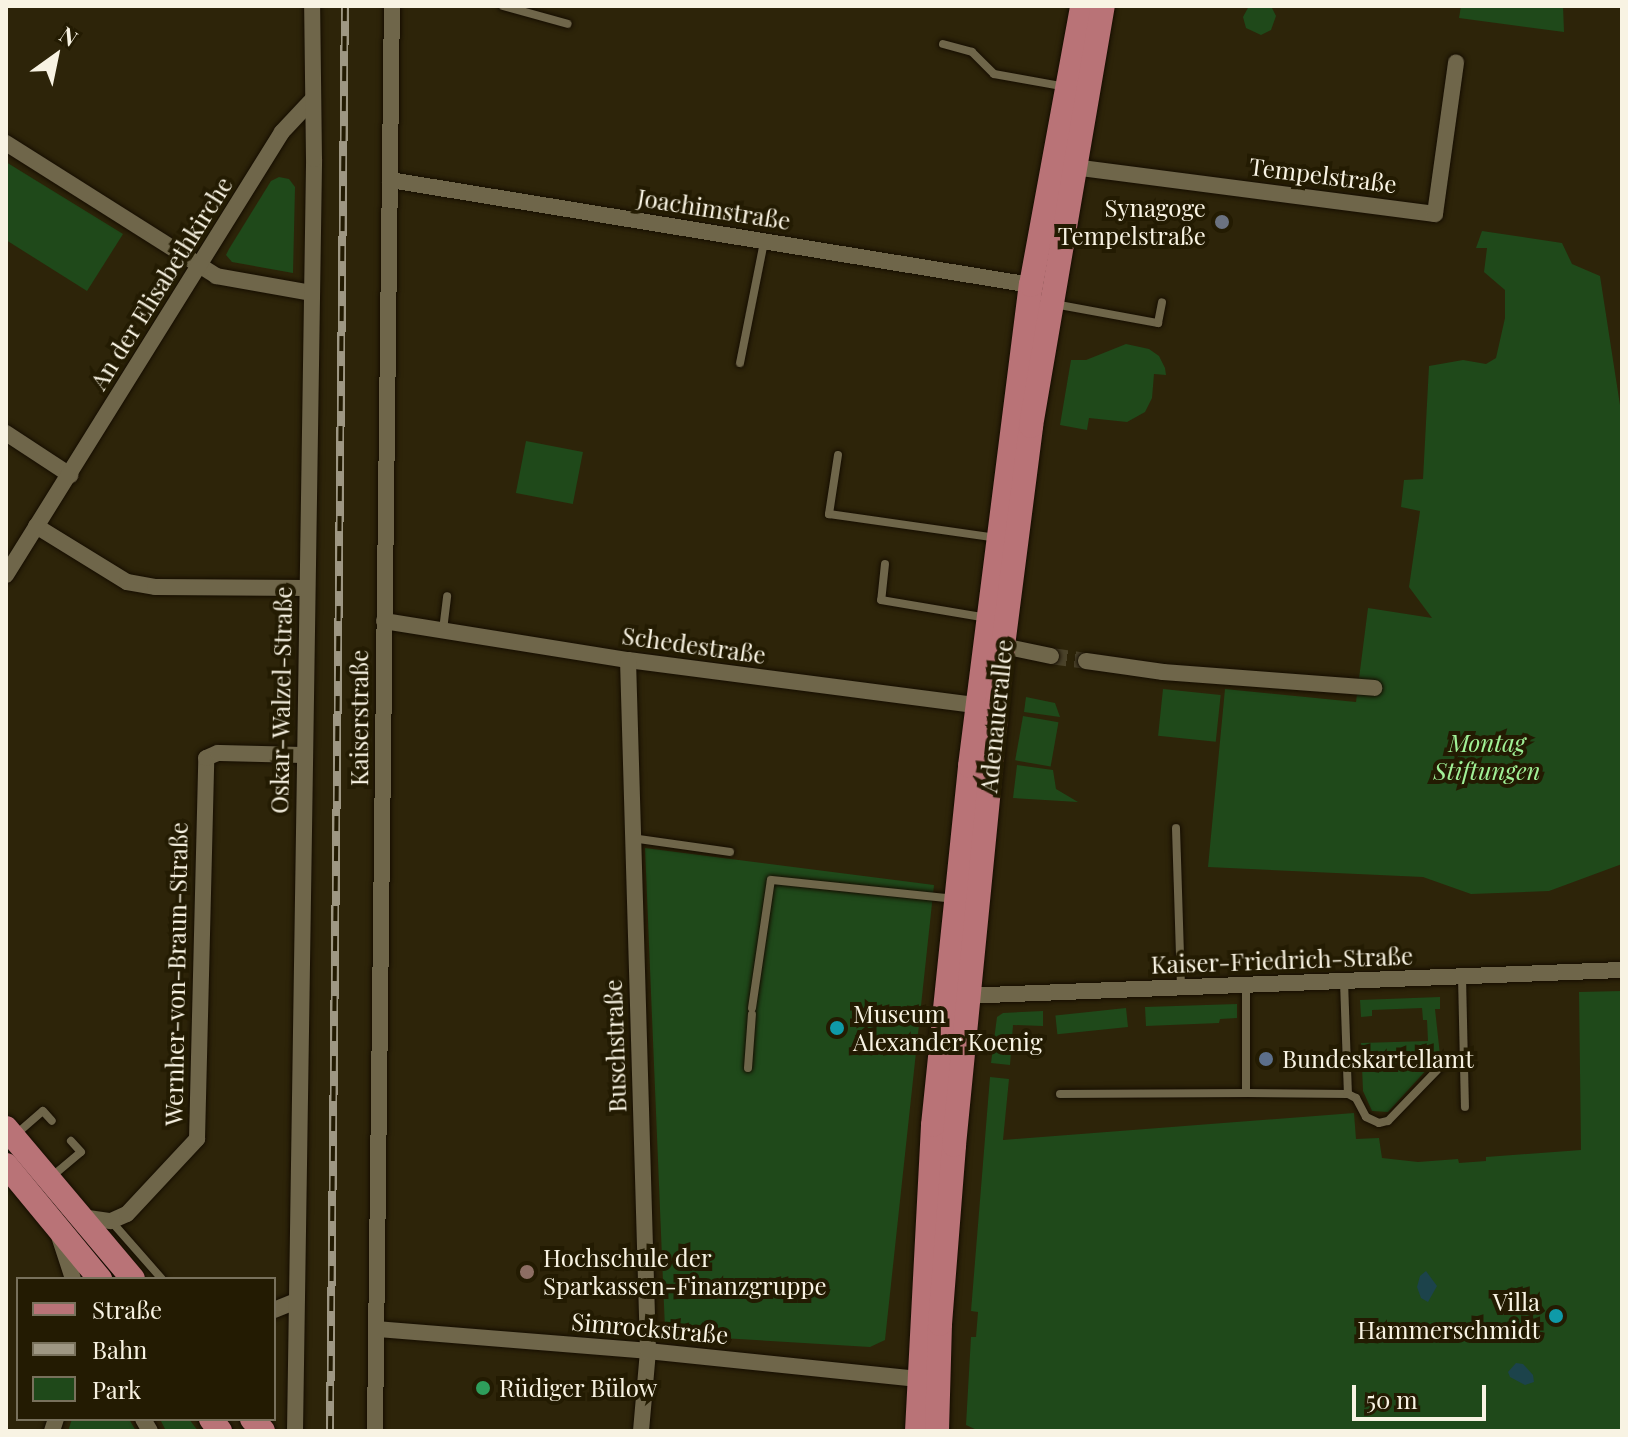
<!DOCTYPE html>
<html>
<head>
<meta charset="utf-8">
<style>
  body { margin:0 }
  #map { position:relative; width:1628px; height:1437px; overflow:hidden; background:#2d2409; font-family:"Playfair Display",serif }
  div>[style] { position:absolute }
  [style*='--x'] { left:calc(var(--x)*1px); top:calc(var(--y)*1px); width:calc(var(--w)*1px); rotate:calc(var(--a)*1deg) }
  .green>* { inset:0; background:#1f491a; transform-origin:0 0 }
  .water>* { inset:0; background:#1c434b }
  .minor-tunnel>* { height:16px; margin-top:-8px; transform-origin:0; background:repeating-linear-gradient(90deg,#4b432a 0 16px,transparent 0 24px) }
  .roads { filter:drop-shadow(0 0 2px #150d00) drop-shadow(0 0 2px #150d00) }
  .service>* { height:8px; margin:-4px; padding:0 4px; transform-origin:4px; border-radius:4px; background:#6f664a }
  .minor>* { height:16px; margin:-8px; padding:0 8px; transform-origin:8px; border-radius:8px; background:#6f664a }
  .primary>* { height:24px; margin:-12px; padding:0 12px; transform-origin:12px; border-radius:12px; background:#b97377 }
  .rail>* { height:8px; margin-top:-4px; transform-origin:0; background:repeating-linear-gradient(90deg,#231b02 0 15px,#9e9783 0 30px); box-sizing:border-box; border-block:2px solid #9e9783 }
  .dots>* { width:22px; height:22px; translate:-50% -50%; box-sizing:border-box; border:4px solid #231b02; border-radius:50% }
  span { translate:-50% -50%; white-space:nowrap; text-align:center; line-height:1.15; -webkit-text-stroke:8px #231b02; paint-order:stroke }
  .street-label { font-size:24px; color:#f8f3e3 }
  .poi-label { font-size:24px; color:#f8f3e3 }
  .right { translate:-100% -50%; text-align:right }
  .left { translate:0 -50%; text-align:left }
  .park-label { font-size:24px; color:#a1f297; font-style:italic }
  .frame { position:absolute; inset:0; border:8px solid #f8f3e3; pointer-events:none }
  .legend { position:absolute; left:16px; top:1277px; width:260px; height:144px; box-sizing:border-box; background:#231b02; border:2px solid #78715c; margin:0; padding:10px 14px; list-style:none; font-size:24px; color:#f8f3e3 }
  .legend li { display:flex; align-items:center; gap:16px; height:40px }
  .legend b { width:40px; border:2px solid #78715c }
  .north { position:absolute; left:16px; top:16px; width:80px; height:80px; -webkit-text-stroke:6px #231b02; paint-order:stroke; rotate:33deg; font-size:22px; font-weight:700; line-height:32px; text-align:center; color:#f8f3e3 }
  .north::after { content:''; display:block; margin:auto; width:28px; height:36px; background:#f8f3e3; clip-path:polygon(50% 0,100% 100%,50% 72%,0 100%) }
  .scale { position:absolute; left:1352px; top:1385px; width:134px; height:36px; box-sizing:border-box; border:4px solid #f8f3e3; border-top:0; padding-left:10px; font-size:24px; line-height:28px; white-space:nowrap; color:#f8f3e3; -webkit-text-stroke:6px #231b02; paint-order:stroke }
</style>
</head>
<body>
<div id="map">
  <div class="green">
    <i style="clip-path:polygon(1249px 6px,1271px 6px,1276px 16px,1271px 30px,1261px 35px,1246px 28px,1243px 17px)"></i>
    <i style="clip-path:polygon(1461px 6px,1563px 6px,1564px 32px,1459px 18px)"></i>
    <i style="clip-path:polygon(6px 162px,123px 234px,87px 291px,6px 240px)"></i>
    <i style="clip-path:polygon(279px 177px,289px 179px,295px 187px,293px 273px,232px 262px,226px 255px,229px 249px,271px 181px)"></i>
    <i style="clip-path:polygon(1482px 231px,1562px 243px,1572px 264px,1600px 276px,1622px 418px,1622px 864px,1549px 891px,1471px 894px,1423px 877px,1208px 867px,1225px 689px,1356px 702px,1368px 608px,1432px 618px,1409px 587px,1420px 511px,1401px 507px,1404px 480px,1423px 479px,1429px 366px,1463px 360px,1486px 364px,1496px 358px,1505px 318px,1505px 290px,1484px 272px,1487px 248px,1476px 248px)"></i>
    <i style="clip-path:polygon(1126px 344px,1149px 349px,1159px 356px,1165px 368px,1166px 375px,1154px 374px,1152px 398px,1145px 412px,1127px 422px,1089px 418px,1087px 430px,1060px 425px,1071px 360px,1086px 360px)"></i>
    <i style="left:526px;top:441px;width:58px;height:53px;rotate:11deg"></i>
    <i style="left:1163px;top:689px;width:58px;height:47px;rotate:6deg"></i>
    <i style="clip-path:polygon(1026px 697px,1055px 703px,1060px 717px,1024px 712px)"></i>
    <i style="left:1023px;top:716px;width:36px;height:45px;rotate:10deg"></i>
    <i style="clip-path:polygon(1017px 765px,1053px 770px,1056px 789px,1078px 802px,1013px 798px)"></i>
    <i style="clip-path:polygon(645px 848px,934px 885px,885px 1340px,870px 1347px,671px 1335px,665px 1329px)"></i>
    <i style="clip-path:polygon(1622px 991px,1622px 1431px,979px 1431px,966px 1425px,971px 1337px,976px 1337px,978px 1312px,971px 1311px,990px 1077px,1009px 1079px,1003px 1140px,1354px 1113px,1356px 1139px,1379px 1138px,1382px 1158px,1418px 1162px,1458px 1159px,1459px 1163px,1486px 1161px,1486px 1157px,1581px 1150px,1579px 992px)"></i>
    <i style="clip-path:polygon(1440px 997px,1440px 1009px,1435px 1009px,1440px 1055px,1388px 1112px,1372px 1111px,1363px 1091px,1361px 1043px,1428px 1041px,1427px 1020px,1423px 1020px,1422px 1008px,1372px 1010px,1372px 1016px,1361px 1017px,1360px 1000px)"></i>
    <i style="clip-path:polygon(1237px 1004px,1237px 1018px,1220px 1019px,1219px 1023px,1146px 1026px,1145px 1007px)"></i>
    <i style="left:1126px;top:1008px;width:19px;height:71px;rotate:84deg"></i>
    <i style="clip-path:polygon(1043px 1011px,1043px 1026px,1013px 1025px,1010px 1065px,991px 1063px,997px 1017px,1003px 1013px)"></i>
    <i style="clip-path:polygon(72px 1419px,129px 1419px,136px 1431px,68px 1431px)"></i>
    <i style="clip-path:polygon(160px 1419px,189px 1419px,198px 1431px,166px 1431px)"></i>
  </div>
  <div class="water">
    <i style="clip-path:polygon(1426px 1271px,1437px 1286px,1428px 1302px,1421px 1298px,1417px 1287px,1420px 1276px)"></i>
    <i style="clip-path:polygon(1516px 1363px,1523px 1364px,1533px 1375px,1534px 1382px,1525px 1385px,1510px 1377px,1508px 1372px)"></i>
  </div>
  <div class="minor-tunnel">
    <i style="--x:1051;--y:656;--w:35;--a:8"></i>
  </div>
  <div class="roads">
    <div class="service">
      <i style="--x:503;--y:6;--w:67;--a:15.5"></i>
      <i style="--x:943;--y:44;--w:30;--a:15"></i>
      <i style="--x:972;--y:52;--w:31;--a:45"></i>
      <i style="--x:994;--y:74;--w:73;--a:10.2"></i>
      <i style="--x:1054;--y:304;--w:106;--a:10.4"></i>
      <i style="--x:1158;--y:323;--w:21;--a:-79"></i>
      <i style="--x:740;--y:363;--w:123;--a:-78.8"></i>
      <i style="--x:838;--y:455;--w:60;--a:98.7"></i>
      <i style="--x:829;--y:514;--w:171;--a:8.1"></i>
      <i style="--x:885;--y:564;--w:36;--a:96"></i>
      <i style="--x:881;--y:600;--w:108;--a:9.6"></i>
      <i style="--x:443;--y:630;--w:34;--a:-83"></i>
      <i style="--x:1176;--y:828;--w:159;--a:88.2"></i>
      <i style="--x:632;--y:838;--w:99;--a:8.1"></i>
      <i style="--x:1462;--y:977;--w:130;--a:88.7"></i>
      <i style="--x:1344;--y:981;--w:113;--a:88"></i>
      <i style="--x:752;--y:1008;--w:129;--a:-81.6"></i>
      <i style="--x:771;--y:880;--w:184;--a:5.9"></i>
      <i style="--x:748;--y:1068;--w:54;--a:-85.8"></i>
      <i style="--x:1246;--y:1093;--w:102;--a:0.6"></i>
      <i style="--x:1348;--y:1094;--w:9;--a:27"></i>
      <i style="--x:1356;--y:1098;--w:21;--a:62"></i>
      <i style="--x:1366;--y:1117;--w:14;--a:25"></i>
      <i style="--x:1379;--y:1123;--w:9;--a:-13"></i>
      <i style="--x:1388;--y:1121;--w:78;--a:-46"></i>
      <i style="--x:1442;--y:1065;--w:24;--a:-17"></i>
      <i style="--x:1060;--y:1094;--w:186;--a:-0.3"></i>
      <i style="--x:1246;--y:1093;--w:108;--a:-90"></i>
      <i style="--x:14;--y:1136;--w:38;--a:-41"></i>
      <i style="--x:43;--y:1111;--w:13;--a:48"></i>
      <i style="--x:50;--y:1178;--w:40;--a:-40"></i>
      <i style="--x:81;--y:1152;--w:15;--a:-132"></i>
      <i style="--x:111;--y:1221;--w:77;--a:48.7"></i>
    </div>
    <div class="minor">
      <i style="--x:6;--y:143;--w:249;--a:32.3"></i>
      <i style="--x:216;--y:276;--w:97;--a:10.1"></i>
      <i style="--x:1066;--y:166;--w:372;--a:7.4"></i>
      <i style="--x:1435;--y:214;--w:153;--a:-82.1"></i>
      <i style="--x:390;--y:180;--w:650;--a:9.3"></i>
      <i style="--x:6;--y:433;--w:77;--a:33.3"></i>
      <i style="--x:36;--y:526;--w:107;--a:31.6"></i>
      <i style="--x:127;--y:582;--w:28;--a:10"></i>
      <i style="--x:155;--y:587;--w:151;--a:0.4"></i>
      <i style="--x:6;--y:575;--w:522;--a:-58.08"></i>
      <i style="--x:282;--y:132;--w:44;--a:-46.8"></i>
      <i style="--x:384;--y:621;--w:247;--a:9.1"></i>
      <i style="--x:628;--y:660;--w:363;--a:7.4"></i>
      <i style="--x:1003;--y:646;--w:49;--a:11.8"></i>
      <i style="--x:628;--y:660;--w:691;--a:88.34"></i>
      <i style="--x:648;--y:1351;--w:80;--a:95"></i>
      <i style="--x:1086;--y:661;--w:78;--a:8.1"></i>
      <i style="--x:1163;--y:672;--w:212;--a:4.3"></i>
      <i style="--x:962;--y:996;--w:661;--a:-2.26"></i>
      <i style="--x:81;--y:1217;--w:30;--a:8"></i>
      <i style="--x:111;--y:1221;--w:17;--a:-24"></i>
      <i style="--x:127;--y:1214;--w:103;--a:-47"></i>
      <i style="--x:197;--y:1139;--w:381;--a:-88.6"></i>
      <i style="--x:206;--y:758;--w:13;--a:-23"></i>
      <i style="--x:218;--y:753;--w:87;--a:1.3"></i>
      <i style="--x:58;--y:1233;--w:48;--a:71.9"></i>
      <i style="--x:274;--y:1310;--w:24;--a:-22"></i>
      <i style="--x:377;--y:1329;--w:272;--a:4.6"></i>
      <i style="--x:648;--y:1351;--w:271;--a:5.9"></i>
      <i style="--x:143;--y:1419;--w:14;--a:60"></i>
      <i style="--x:52;--y:1431;--w:13;--a:-72"></i>
      <i style="--x:295;--y:1431;--w:1272;--a:-89.14"></i>
      <i style="--x:314;--y:159;--w:153;--a:-90.7"></i>
      <i style="--x:375;--y:1431;--w:1425;--a:-89.32"></i>
    </div>
    <div class="primary">
      <i style="--x:6;--y:1128;--w:197;--a:49.9"></i>
      <i style="--x:6;--y:1165;--w:148;--a:50.5"></i>
      <i style="--x:211;--y:1419;--w:15;--a:53"></i>
      <i style="--x:252;--y:1419;--w:16;--a:47"></i>
      <i style="--x:917;--y:1431;--w:306;--a:-87"></i>
      <i style="--x:933;--y:1125;--w:361;--a:-84.1"></i>
      <i style="--x:970;--y:766;--w:485;--a:-82.8"></i>
      <i style="--x:1031;--y:285;--w:284;--a:-79.6"></i>
      <i style="--x:937;--y:1431;--w:107;--a:-88.4"></i>
      <i style="--x:940;--y:1324;--w:180;--a:-85.5"></i>
      <i style="--x:954;--y:1145;--w:501;--a:-84.39"></i>
      <i style="--x:1003;--y:646;--w:222;--a:-82.7"></i>
      <i style="--x:1031;--y:426;--w:426;--a:-80.3"></i>
    </div>
  </div>
  <div class="rail">
    <i style="--x:330;--y:1431;--w:1425;--a:-89.4"></i>
  </div>
  <div class="dots">
    <i style="left:1222px;top:222px;background:#6b7280"></i>
    <i style="left:837px;top:1028px;background:#0f9aa8"></i>
    <i style="left:1266px;top:1059px;background:#5c6f8a"></i>
    <i style="left:527px;top:1272px;background:#8d6e63"></i>
    <i style="left:1556px;top:1316px;background:#0f9aa8"></i>
    <i style="left:483px;top:1388px;background:#2e9e5b"></i>
  </div>
  <div class="street-label">
    <span style="left:1323px;top:175px;rotate:7deg">Tempelstraße</span>
    <span style="left:714px;top:209px;rotate:9deg">Joachimstraße</span>
    <span style="left:161px;top:283px;rotate:-58deg">An der Elisabethkirche</span>
    <span style="left:694px;top:645px;rotate:8deg">Schedestraße</span>
    <span style="left:281px;top:700px;rotate:-89deg">Oskar-Walzel-Straße</span>
    <span style="left:996px;top:716px;rotate:-84deg">Adenauerallee</span>
    <span style="left:359px;top:718px;rotate:-90deg">Kaiserstraße</span>
    <span style="left:1282px;top:960px;rotate:-2deg">Kaiser-Friedrich-Straße</span>
    <span style="left:176px;top:974px;rotate:-89deg">Wernher-von-Braun-Straße</span>
    <span style="left:615px;top:1046px;rotate:-92deg">Buschstraße</span>
    <span style="left:650px;top:1328px;rotate:5deg">Simrockstraße</span>
  </div>
  <div class="poi-label">
    <span class="right" style="left:1206px;top:222px">Synagoge<br>Tempelstraße</span>
    <span class="left" style="left:853px;top:1028px">Museum<br>Alexander Koenig</span>
    <span class="left" style="left:1282px;top:1059px">Bundeskartellamt</span>
    <span class="left" style="left:543px;top:1272px">Hochschule der<br>Sparkassen-Finanzgruppe</span>
    <span class="right" style="left:1540px;top:1316px">Villa<br>Hammerschmidt</span>
    <span class="left" style="left:499px;top:1388px">Rüdiger Bülow</span>
  </div>
  <div class="park-label">
    <span style="left:1487px;top:757px">Montag<br>Stiftungen</span>
  </div>
  <div class="frame"></div>
  <ul class="legend">
  <li><b style="height:10px;background:#b97377"></b>Straße</li>
  <li><b style="height:10px;background:#9e9783"></b>Bahn</li>
  <li><b style="height:22px;background:#1f491a"></b>Park</li>
  </ul>
  <div class="north">N</div>
  <div class="scale">50 m</div>
</div>
</body>
</html>
